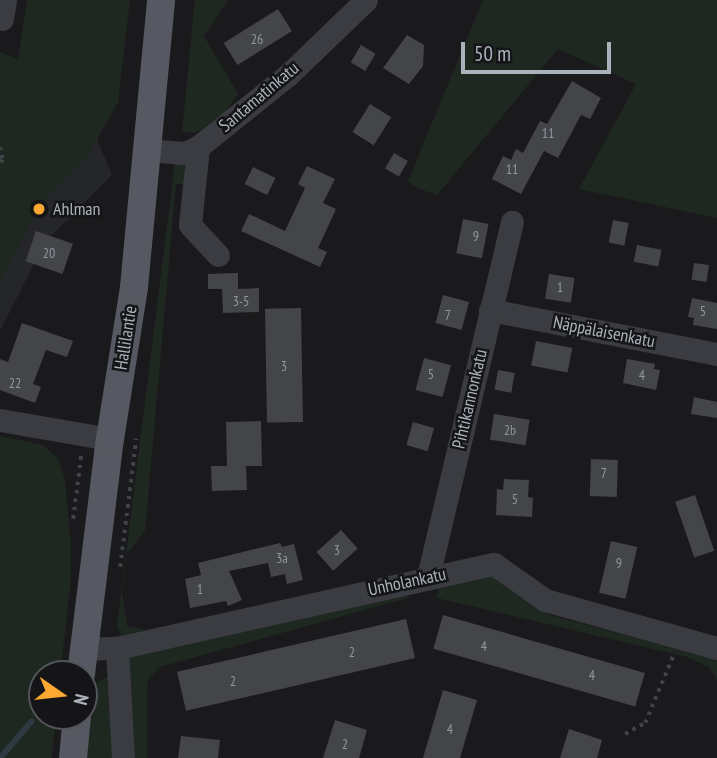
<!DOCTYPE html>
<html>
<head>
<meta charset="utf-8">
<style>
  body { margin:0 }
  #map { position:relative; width:717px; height:758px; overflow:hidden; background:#1a1a1c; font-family:"PT Sans Narrow",sans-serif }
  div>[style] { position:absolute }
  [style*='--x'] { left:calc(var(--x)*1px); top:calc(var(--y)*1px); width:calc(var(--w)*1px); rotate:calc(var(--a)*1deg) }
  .built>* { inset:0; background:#252629 }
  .green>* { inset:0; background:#1f2820 }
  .stream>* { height:6px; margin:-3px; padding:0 3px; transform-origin:3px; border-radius:3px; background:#2e3a41 }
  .building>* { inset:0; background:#444549; transform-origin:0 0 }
  .path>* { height:3.5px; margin-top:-1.75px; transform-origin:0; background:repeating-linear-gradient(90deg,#404348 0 3.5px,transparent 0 8.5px) }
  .minor>* { height:23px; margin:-11.5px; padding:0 11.5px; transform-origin:11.5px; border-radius:11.5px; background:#3a3c41 }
  .major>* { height:28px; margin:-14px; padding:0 14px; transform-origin:14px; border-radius:14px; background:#565961 }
  .dots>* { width:19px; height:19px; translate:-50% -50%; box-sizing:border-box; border:4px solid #151517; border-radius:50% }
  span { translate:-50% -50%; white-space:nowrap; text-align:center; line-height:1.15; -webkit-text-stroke:5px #151517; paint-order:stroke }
  .number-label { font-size:14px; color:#91979f }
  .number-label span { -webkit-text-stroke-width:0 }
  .street-label { font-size:18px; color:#abb2bc }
  .poi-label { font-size:18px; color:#abb2bc }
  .left { translate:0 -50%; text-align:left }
  .north { position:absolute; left:28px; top:660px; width:70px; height:70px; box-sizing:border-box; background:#151517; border:2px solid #515459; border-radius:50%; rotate:104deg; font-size:19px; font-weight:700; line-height:28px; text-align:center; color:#abb2bc }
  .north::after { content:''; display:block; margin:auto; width:24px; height:32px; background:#fca832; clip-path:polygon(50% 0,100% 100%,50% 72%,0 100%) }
  .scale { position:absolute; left:461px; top:42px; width:150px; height:32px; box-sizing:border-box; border:4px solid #abb2bc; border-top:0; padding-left:9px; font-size:21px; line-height:24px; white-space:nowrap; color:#abb2bc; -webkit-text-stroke:5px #151517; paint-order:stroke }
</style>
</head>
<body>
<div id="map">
  <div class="built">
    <i style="clip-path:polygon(63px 58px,112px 175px,45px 242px,0 331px,0 90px)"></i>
  </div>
  <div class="green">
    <i style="clip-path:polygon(27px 0,130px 0,118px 102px,85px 160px,42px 203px,0 280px,0 52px,18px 59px)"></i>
    <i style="clip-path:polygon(195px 0,228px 0,204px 36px,238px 94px,223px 115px,195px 133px,182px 132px)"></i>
    <i style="clip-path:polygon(483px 0,717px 0,717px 218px,579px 189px,636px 84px,558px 49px,437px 195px,417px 188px,408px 181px)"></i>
    <i style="clip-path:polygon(175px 162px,184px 164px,186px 184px,176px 184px,145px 531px,127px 553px,122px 592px,127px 626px,145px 630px,121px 636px,117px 626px)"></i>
    <i style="clip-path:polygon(0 436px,43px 445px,59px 460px,65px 480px,71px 546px,70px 589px,60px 674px,42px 674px,42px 716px,56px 716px,52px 758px,0 758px)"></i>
    <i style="clip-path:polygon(491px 575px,550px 615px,717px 659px,717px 680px,709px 667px,687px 657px,437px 598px,439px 585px)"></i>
    <i style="clip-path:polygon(406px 591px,408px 598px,160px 667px,149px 678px,147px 686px,147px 758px,129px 758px,128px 660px,133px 654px)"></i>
    <i style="clip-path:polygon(109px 676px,115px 758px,86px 758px,95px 683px)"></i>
  </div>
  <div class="stream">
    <i style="--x:0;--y:758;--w:48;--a:-49.3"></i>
  </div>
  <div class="building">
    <i style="left:278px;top:9px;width:26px;height:64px;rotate:58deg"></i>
    <i style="clip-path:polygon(407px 35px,424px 45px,423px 66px,409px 84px,383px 68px)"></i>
    <i style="left:361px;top:45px;width:17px;height:20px;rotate:31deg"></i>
    <i style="clip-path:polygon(572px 81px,601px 98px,590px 119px,581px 115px,558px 158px,544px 151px,521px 194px,492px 179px,503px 156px,511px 160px,516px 149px,523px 153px,540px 121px,547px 124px)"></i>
    <i style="left:370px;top:104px;width:25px;height:33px;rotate:32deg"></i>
    <i style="left:394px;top:153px;width:16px;height:18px;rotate:30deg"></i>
    <i style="clip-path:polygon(307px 166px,335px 179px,323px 203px,336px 209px,318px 248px,327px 252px,320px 267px,241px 231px,249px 214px,285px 231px,305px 188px,298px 184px)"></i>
    <i style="left:253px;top:167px;width:25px;height:19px;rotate:26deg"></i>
    <i style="left:463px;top:219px;width:26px;height:35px;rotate:11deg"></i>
    <i style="left:613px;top:220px;width:16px;height:23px;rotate:11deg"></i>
    <i style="left:36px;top:231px;width:39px;height:32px;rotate:19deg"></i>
    <i style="left:637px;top:245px;width:25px;height:17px;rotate:11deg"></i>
    <i style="left:694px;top:263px;width:15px;height:17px;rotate:8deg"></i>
    <i style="clip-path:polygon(238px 273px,238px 289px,259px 288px,259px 312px,223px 313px,222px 289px,208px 289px,208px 274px)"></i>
    <i style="left:549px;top:274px;width:26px;height:25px;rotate:9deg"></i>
    <i style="left:443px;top:295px;width:27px;height:29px;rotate:15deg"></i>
    <i style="clip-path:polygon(692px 298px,717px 303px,717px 329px,693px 325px,694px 318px,688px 317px)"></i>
    <i style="left:301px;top:308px;width:114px;height:36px;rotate:89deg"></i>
    <i style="clip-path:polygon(22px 323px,73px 341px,67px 357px,46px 350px,33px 384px,41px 387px,35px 403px,0 390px,0 359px,8px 362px)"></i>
    <i style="left:536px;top:341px;width:37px;height:25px;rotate:11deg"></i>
    <i style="left:424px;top:358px;width:28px;height:33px;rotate:15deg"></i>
    <i style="clip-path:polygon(627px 359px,655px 364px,654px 369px,660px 370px,656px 390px,623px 383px)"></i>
    <i style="left:498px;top:370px;width:17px;height:20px;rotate:10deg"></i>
    <i style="clip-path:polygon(694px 397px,717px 402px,717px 418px,691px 414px)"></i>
    <i style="left:494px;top:414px;width:36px;height:26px;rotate:9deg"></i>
    <i style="clip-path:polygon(261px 421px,262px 466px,246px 466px,247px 490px,212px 491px,211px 466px,227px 466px,226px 422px)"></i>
    <i style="left:413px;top:422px;width:22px;height:24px;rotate:16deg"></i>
    <i style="left:591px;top:459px;width:27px;height:37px;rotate:2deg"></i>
    <i style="clip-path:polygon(504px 479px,529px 480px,528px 497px,533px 498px,532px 517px,496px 515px,497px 489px,503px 490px)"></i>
    <i style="left:695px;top:495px;width:59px;height:21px;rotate:71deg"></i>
    <i style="left:341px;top:530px;width:25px;height:33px;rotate:48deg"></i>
    <i style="left:611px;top:541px;width:27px;height:53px;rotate:13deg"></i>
    <i style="clip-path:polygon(280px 543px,282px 547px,294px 544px,303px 580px,287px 584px,285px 574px,271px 577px,268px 563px,229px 571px,242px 600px,228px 606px,226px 601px,190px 608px,185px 579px,201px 575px,198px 563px)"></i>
    <i style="left:443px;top:615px;width:210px;height:35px;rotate:16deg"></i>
    <i style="left:406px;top:619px;width:40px;height:235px;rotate:77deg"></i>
    <i style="clip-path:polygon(443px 690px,477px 700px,460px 758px,423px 758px)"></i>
    <i style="clip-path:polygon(335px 720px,367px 730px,359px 758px,323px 758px)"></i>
    <i style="clip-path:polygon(569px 729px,602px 740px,597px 758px,560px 758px)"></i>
    <i style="clip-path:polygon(181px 736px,220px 740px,218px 758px,178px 758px)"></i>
  </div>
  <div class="path">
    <i style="--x:0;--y:147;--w:13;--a:77"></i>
    <i style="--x:3;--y:160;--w:5;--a:127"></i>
    <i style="--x:73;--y:519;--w:64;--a:-82.9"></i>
    <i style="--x:120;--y:567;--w:129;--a:-82.9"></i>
    <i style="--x:625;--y:734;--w:23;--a:-29"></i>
    <i style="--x:645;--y:723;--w:73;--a:-67.3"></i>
  </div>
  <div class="minor">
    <i style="--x:2;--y:19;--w:19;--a:-81"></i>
    <i style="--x:198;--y:147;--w:78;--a:95.9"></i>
    <i style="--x:190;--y:225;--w:41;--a:47"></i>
    <i style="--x:148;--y:150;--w:37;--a:5"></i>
    <i style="--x:185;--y:153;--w:14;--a:-25"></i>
    <i style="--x:198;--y:147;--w:115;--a:-38.7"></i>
    <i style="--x:288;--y:75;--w:108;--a:-43.9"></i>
    <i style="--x:490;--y:310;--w:231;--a:11"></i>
    <i style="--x:0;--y:420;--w:112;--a:9.8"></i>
    <i style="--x:428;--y:577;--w:365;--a:-76.7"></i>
    <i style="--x:117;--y:648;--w:110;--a:86.9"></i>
    <i style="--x:84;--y:649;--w:33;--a:-2"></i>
    <i style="--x:117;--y:648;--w:386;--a:-12.6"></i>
    <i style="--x:494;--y:564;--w:62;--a:35.2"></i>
    <i style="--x:545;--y:600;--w:179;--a:15.6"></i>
  </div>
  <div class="major">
    <i style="--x:81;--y:674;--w:237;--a:-83"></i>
    <i style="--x:110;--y:439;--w:154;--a:-81"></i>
    <i style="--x:134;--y:287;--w:288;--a:-84.6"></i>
    <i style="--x:73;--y:758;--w:42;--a:-84.6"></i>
  </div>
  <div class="dots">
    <i style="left:39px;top:209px;background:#fca832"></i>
  </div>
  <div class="number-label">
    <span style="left:257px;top:39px">26</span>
    <span style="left:548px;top:133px">11</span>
    <span style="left:512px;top:169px">11</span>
    <span style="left:476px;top:236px">9</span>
    <span style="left:49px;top:253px">20</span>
    <span style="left:560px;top:287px">1</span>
    <span style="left:241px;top:301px">3-5</span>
    <span style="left:703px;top:311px">5</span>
    <span style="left:448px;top:315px">7</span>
    <span style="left:284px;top:366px">3</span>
    <span style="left:431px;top:374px">5</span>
    <span style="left:642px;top:375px">4</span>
    <span style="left:15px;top:383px">22</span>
    <span style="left:510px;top:430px">2b</span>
    <span style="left:604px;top:473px">7</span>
    <span style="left:515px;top:499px">5</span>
    <span style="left:337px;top:550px">3</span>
    <span style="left:282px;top:558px">3a</span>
    <span style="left:619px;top:563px">9</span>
    <span style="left:200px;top:589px">1</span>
    <span style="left:484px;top:646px">4</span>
    <span style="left:352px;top:652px">2</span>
    <span style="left:592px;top:675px">4</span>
    <span style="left:233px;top:681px">2</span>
    <span style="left:450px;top:729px">4</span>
    <span style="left:345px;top:744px">2</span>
  </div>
  <div class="street-label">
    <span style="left:259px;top:97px;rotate:-40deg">Santamatinkatu</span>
    <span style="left:604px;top:332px;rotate:11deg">Näppälaisenkatu</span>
    <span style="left:126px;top:338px;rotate:-81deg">Hallilantie</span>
    <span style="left:470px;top:399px;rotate:-77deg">Pihtikannonkatu</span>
    <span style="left:407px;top:582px;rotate:-12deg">Unholankatu</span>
  </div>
  <div class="poi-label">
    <span class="left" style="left:53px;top:209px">Ahlman</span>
  </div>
  <div class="north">N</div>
  <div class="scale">50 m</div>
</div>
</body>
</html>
